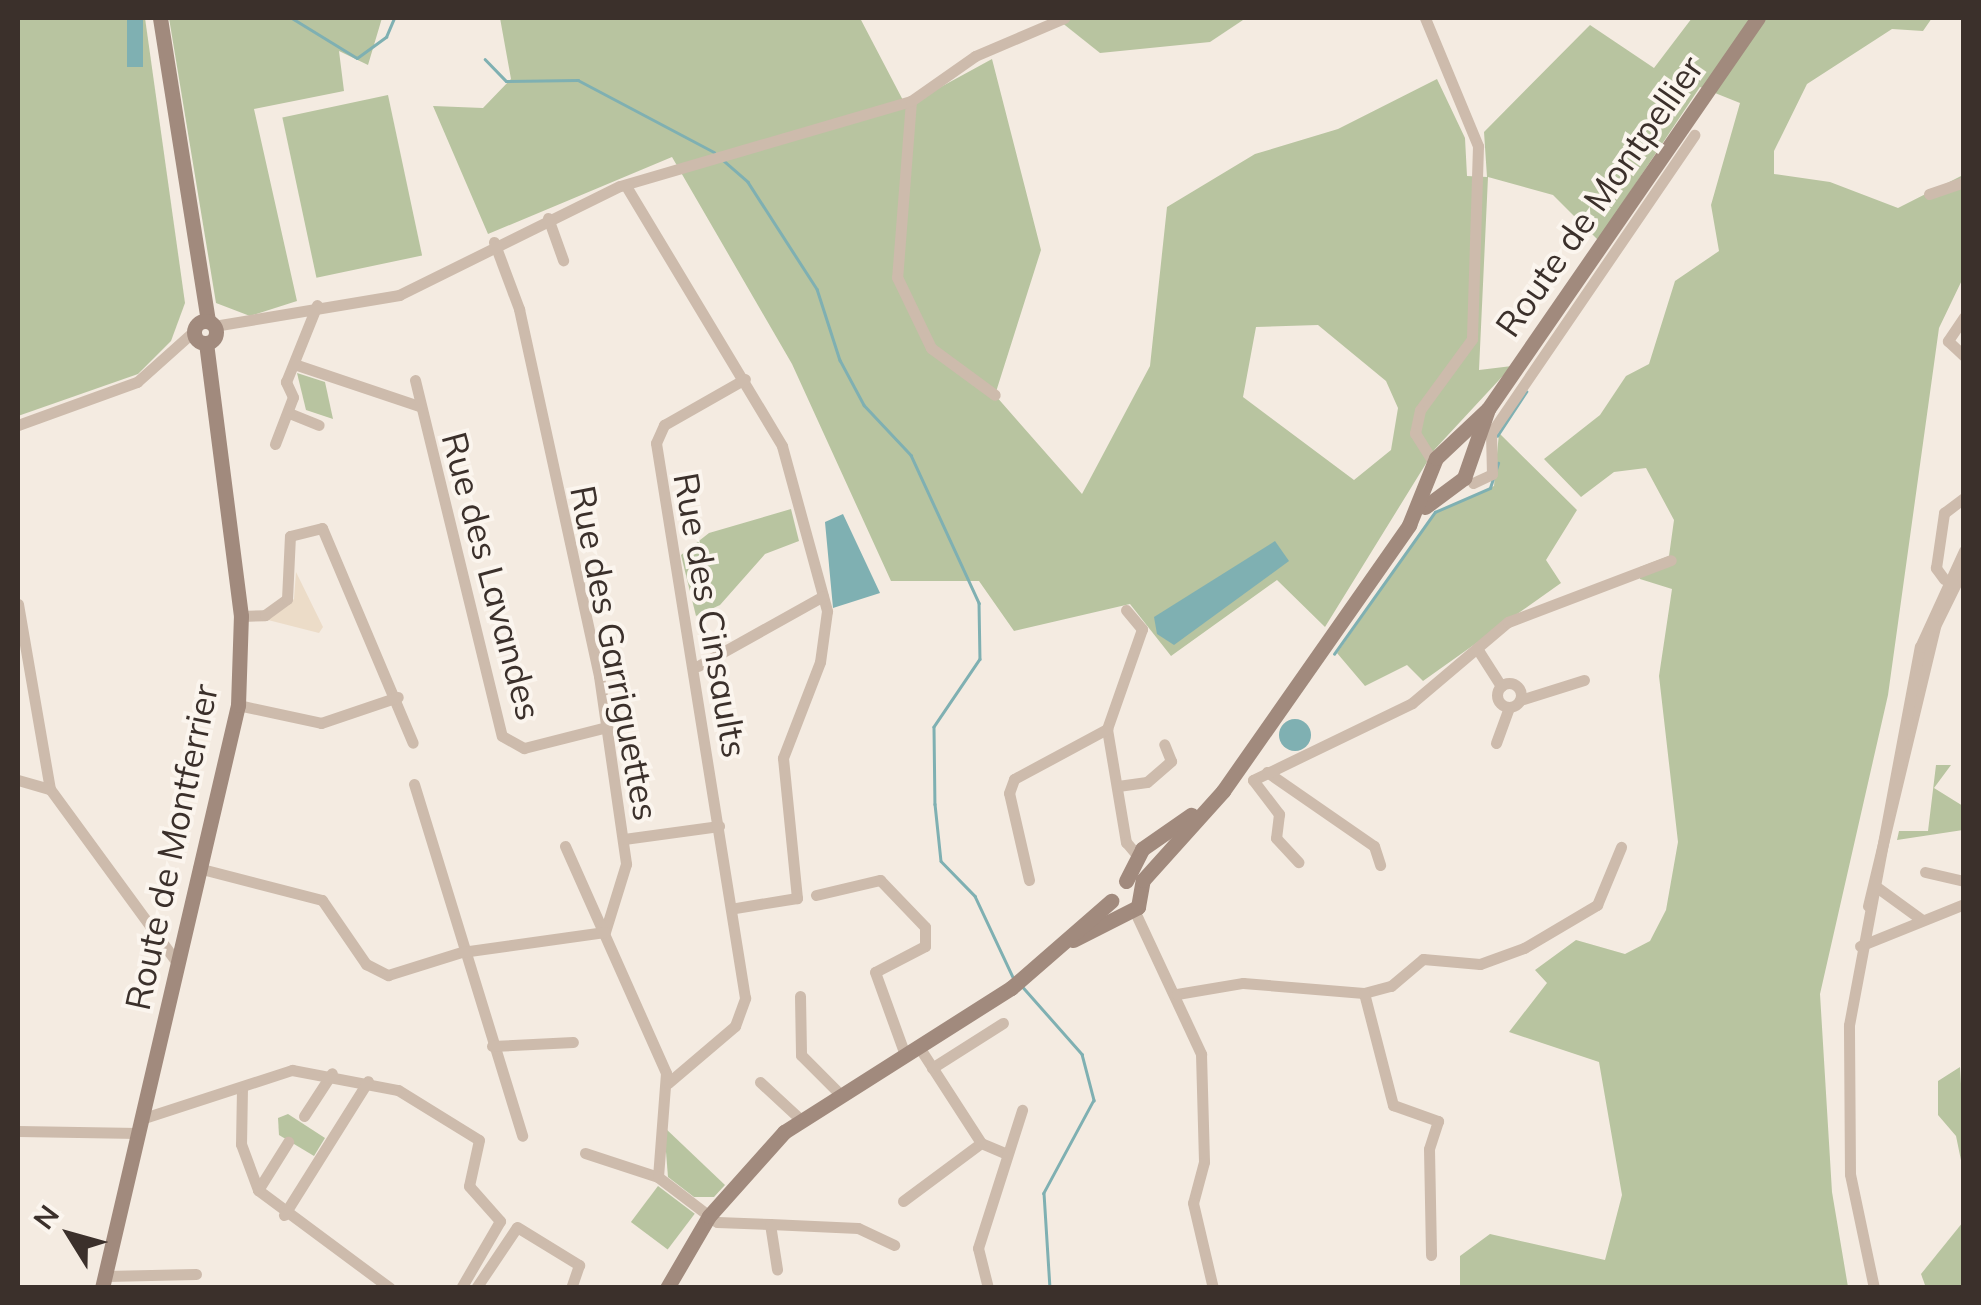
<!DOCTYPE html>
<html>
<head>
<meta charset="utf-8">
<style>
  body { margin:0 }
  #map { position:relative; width:1981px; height:1305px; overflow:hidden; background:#f4ebe1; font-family:Mulish,sans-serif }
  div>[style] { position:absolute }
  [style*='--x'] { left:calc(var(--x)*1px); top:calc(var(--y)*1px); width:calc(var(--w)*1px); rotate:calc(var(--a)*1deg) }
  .green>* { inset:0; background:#b8c4a0; transform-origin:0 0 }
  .plaza>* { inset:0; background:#ecdcc8 }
  .water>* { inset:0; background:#7fb0b2; transform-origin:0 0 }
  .round { border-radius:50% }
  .stream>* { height:2.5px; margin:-1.25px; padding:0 1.25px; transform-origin:1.25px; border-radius:1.25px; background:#7fb0b2 }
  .street>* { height:11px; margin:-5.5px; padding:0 5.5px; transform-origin:5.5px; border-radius:5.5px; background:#cdbbac }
  .street>.ring { margin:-5.5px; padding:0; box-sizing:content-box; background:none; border:11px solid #cdbbac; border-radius:50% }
  .secondary>* { height:15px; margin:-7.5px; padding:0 7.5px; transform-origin:7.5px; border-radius:7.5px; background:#a18a7d }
  .secondary>.ring { margin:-7.5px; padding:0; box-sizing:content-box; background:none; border:15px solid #a18a7d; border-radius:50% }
  span { translate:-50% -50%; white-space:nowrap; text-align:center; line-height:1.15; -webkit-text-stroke:8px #fbf5ee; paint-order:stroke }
  .street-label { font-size:35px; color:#3b302b }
  .frame { position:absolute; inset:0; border:20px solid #3b302b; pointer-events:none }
  .north { position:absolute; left:20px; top:1185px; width:100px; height:100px; -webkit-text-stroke:8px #fbf5ee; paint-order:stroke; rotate:307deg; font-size:28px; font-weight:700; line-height:40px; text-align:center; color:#3b302b }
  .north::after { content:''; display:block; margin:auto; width:35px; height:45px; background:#3b302b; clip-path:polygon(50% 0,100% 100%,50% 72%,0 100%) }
</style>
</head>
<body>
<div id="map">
  <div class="green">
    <i style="clip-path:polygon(18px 18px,145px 18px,185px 303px,171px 341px,138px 374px,18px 416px)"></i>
    <i style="clip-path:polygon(169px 18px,382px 18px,368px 65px,339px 51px,344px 91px,254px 109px,297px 301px,250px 316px,216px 303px)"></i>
    <i style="clip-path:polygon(evenodd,500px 18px,860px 18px,906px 106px,992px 59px,1041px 250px,995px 395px,1082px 494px,1150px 366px,1167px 207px,1255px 154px,1338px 129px,1437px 79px,1465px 138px,1467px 176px,1487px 177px,1484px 132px,1590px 25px,1654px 68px,1692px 18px,1932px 18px,1923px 31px,1892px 29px,1807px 84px,1774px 151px,1774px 174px,1830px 182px,1898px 208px,1963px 175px,1963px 278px,1939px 328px,1888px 695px,1820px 994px,1832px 1192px,1848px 1287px,1460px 1287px,1460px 1256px,1490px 1234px,1605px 1260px,1622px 1195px,1599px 1062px,1509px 1032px,1547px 983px,1535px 970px,1576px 940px,1625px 954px,1650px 941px,1666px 910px,1678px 842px,1659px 676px,1672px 589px,1640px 579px,1640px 567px,1669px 556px,1674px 520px,1646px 468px,1614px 472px,1581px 497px,1544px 459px,1600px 415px,1626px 376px,1649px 364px,1675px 281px,1719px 251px,1711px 205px,1740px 103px,1700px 87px,1598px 240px,1553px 195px,1488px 177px,1479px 370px,1512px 366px,1435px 449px,1325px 627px,1277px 580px,1171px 656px,1130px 604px,1014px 631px,979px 581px,891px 581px,792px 364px,672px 157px,488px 234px,433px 106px,483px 108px,511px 79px,500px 18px,1318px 325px,1386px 381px,1398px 408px,1391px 450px,1354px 480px,1243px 397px,1256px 327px,1318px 325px)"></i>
    <i style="clip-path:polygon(1056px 18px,1246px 18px,1210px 42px,1100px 53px)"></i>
    <i style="left:388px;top:95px;width:164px;height:108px;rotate:78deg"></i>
    <i style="clip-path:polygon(297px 373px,325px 382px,333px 419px,306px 410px)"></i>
    <i style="clip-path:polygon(1499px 433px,1577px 510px,1546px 560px,1561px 583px,1423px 681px,1407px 665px,1365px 686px,1337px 653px,1435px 513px,1494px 486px)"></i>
    <i style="clip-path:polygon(791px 509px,799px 541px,765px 554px,720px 605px,696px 616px,681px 555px,709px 533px)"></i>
    <i style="clip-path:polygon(1936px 765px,1951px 765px,1934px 788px,1963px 806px,1963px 830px,1897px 840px,1899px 831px,1928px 831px)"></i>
    <i style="clip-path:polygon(1960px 1067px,1964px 1134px,1963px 1170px,1956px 1136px,1938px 1115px,1938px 1081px)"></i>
    <i style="clip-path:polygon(288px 1114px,325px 1138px,314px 1156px,279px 1135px,278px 1118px)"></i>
    <i style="clip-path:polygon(664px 1127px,725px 1185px,714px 1197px,694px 1197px,668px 1177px)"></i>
    <i style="left:658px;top:1186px;width:46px;height:45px;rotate:37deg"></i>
    <i style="clip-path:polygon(1963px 1222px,1963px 1287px,1925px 1285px,1921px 1274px)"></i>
  </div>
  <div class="plaza">
    <i style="clip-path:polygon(296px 572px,323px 627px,319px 633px,268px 620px,294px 599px)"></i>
  </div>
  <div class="water">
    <i style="left:127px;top:18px;width:16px;height:49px"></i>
    <i style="clip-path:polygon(843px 514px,880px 593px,833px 608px,825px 522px)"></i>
    <i style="clip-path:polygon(1275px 541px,1289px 561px,1174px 645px,1157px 634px,1154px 617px)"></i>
    <i class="round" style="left:1279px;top:719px;width:32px;height:32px"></i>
  </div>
  <div class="stream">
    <i style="--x:292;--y:18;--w:76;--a:31.6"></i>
    <i style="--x:357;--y:58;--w:36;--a:-36"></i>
    <i style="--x:386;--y:37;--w:21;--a:-67"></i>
    <i style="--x:485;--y:59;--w:30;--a:46"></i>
    <i style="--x:506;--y:81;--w:72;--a:-0.8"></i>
    <i style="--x:578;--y:80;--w:154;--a:27.9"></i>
    <i style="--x:723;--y:160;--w:33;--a:41"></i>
    <i style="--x:748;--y:182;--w:127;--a:57.2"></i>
    <i style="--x:817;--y:289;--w:75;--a:72.1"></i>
    <i style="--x:840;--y:360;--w:51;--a:61.9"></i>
    <i style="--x:864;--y:405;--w:69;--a:46.8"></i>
    <i style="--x:911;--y:455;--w:163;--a:65.3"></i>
    <i style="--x:979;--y:603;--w:56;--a:89"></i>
    <i style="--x:980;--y:659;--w:82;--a:124.1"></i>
    <i style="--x:934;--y:727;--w:77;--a:89.3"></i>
    <i style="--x:935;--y:804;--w:57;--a:84"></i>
    <i style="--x:941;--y:861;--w:49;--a:45.8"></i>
    <i style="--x:975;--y:896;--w:89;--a:64.9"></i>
    <i style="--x:1497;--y:436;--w:53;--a:-56.6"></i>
    <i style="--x:1334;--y:654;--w:174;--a:-54.6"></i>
    <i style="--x:1435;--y:512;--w:60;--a:-23.6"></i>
    <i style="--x:1490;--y:488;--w:26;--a:-72"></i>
    <i style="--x:1022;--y:986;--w:91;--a:48.6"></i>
    <i style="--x:1082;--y:1054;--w:48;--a:75.4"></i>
    <i style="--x:1094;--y:1100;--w:106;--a:118.3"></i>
    <i style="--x:1044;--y:1193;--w:95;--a:86.4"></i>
  </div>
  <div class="street">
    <i style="--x:1425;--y:18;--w:139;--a:67.5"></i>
    <i style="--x:1478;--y:146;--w:193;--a:91.8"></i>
    <i style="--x:1472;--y:339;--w:88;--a:126.2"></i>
    <i style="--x:1420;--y:410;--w:24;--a:102"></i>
    <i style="--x:1415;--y:433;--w:34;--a:58"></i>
    <i style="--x:911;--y:101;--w:177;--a:94.5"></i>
    <i style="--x:897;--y:277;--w:79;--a:64.4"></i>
    <i style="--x:931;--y:348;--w:79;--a:36.3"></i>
    <i style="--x:626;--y:186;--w:303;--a:59"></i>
    <i style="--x:782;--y:446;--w:171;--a:74.7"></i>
    <i style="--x:827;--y:611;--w:51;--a:97.8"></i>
    <i style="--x:820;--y:662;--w:103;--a:111.1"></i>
    <i style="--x:783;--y:758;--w:141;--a:84.3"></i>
    <i style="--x:797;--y:898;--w:63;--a:170.8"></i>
    <i style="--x:1929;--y:194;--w:37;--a:-19"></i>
    <i style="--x:548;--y:218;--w:45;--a:70.3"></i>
    <i style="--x:494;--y:242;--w:72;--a:69.5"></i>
    <i style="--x:519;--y:309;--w:376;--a:77.7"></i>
    <i style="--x:599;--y:676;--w:190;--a:81.8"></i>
    <i style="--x:626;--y:864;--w:71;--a:107.2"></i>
    <i style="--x:1964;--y:317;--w:29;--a:124"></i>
    <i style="--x:1948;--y:341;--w:22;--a:43"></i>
    <i style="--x:214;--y:326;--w:188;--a:-9.5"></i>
    <i style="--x:399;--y:295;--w:246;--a:-26.3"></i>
    <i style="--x:620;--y:186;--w:303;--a:-16.3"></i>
    <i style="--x:911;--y:101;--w:78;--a:-35.1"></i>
    <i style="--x:975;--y:56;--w:97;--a:-23.1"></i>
    <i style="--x:297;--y:365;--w:129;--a:18.6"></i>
    <i style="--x:415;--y:380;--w:366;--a:76.3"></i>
    <i style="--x:502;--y:736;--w:25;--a:29"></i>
    <i style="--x:524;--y:748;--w:86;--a:-14.2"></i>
    <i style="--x:289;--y:413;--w:32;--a:22"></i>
    <i style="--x:18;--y:425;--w:127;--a:-19.9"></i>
    <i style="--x:137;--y:382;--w:75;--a:-41.8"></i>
    <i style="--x:275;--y:444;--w:50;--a:-69"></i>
    <i style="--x:293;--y:397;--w:17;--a:-115"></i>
    <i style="--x:286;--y:382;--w:83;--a:-68.1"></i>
    <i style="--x:1473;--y:483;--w:21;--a:-25"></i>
    <i style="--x:1492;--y:474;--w:41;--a:-91.4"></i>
    <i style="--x:1491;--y:433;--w:361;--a:-55.7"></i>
    <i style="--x:1944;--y:579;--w:14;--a:-126"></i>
    <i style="--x:1936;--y:568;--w:56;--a:-81.7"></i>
    <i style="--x:1944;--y:513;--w:25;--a:-37"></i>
    <i style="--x:18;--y:604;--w:188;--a:80.2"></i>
    <i style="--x:50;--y:789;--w:213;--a:53.8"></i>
    <i style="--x:1126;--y:610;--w:25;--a:50"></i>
    <i style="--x:1142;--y:629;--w:106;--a:109.3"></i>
    <i style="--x:1107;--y:729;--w:115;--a:80.5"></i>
    <i style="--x:1126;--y:842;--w:17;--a:50"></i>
    <i style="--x:241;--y:616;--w:24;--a:-2"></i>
    <i style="--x:265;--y:615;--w:27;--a:-36"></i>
    <i style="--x:287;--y:599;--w:63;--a:-87.3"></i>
    <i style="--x:290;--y:536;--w:33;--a:-14"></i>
    <i style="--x:322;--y:528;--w:233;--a:67.1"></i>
    <i style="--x:1478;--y:650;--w:43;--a:57.4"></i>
    <i style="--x:698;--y:666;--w:143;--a:-29.2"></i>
    <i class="ring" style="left:1497px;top:683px;width:13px;height:13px"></i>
    <i style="--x:1520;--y:700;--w:67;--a:-17.4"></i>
    <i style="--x:238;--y:705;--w:85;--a:12.2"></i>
    <i style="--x:321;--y:723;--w:81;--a:-18.7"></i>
    <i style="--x:1496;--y:743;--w:38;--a:-70"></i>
    <i style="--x:1267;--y:772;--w:130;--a:34.7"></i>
    <i style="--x:1374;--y:846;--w:20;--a:72"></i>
    <i style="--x:18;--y:780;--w:33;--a:16"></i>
    <i style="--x:1253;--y:780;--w:177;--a:-25.8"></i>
    <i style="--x:1412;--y:703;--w:126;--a:-40.2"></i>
    <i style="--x:1508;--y:622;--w:174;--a:-20.8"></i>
    <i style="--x:1253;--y:780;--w:43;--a:52.6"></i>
    <i style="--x:1279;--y:814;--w:24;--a:97"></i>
    <i style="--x:1276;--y:838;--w:33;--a:47"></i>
    <i style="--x:414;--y:784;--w:368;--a:72.9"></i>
    <i style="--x:1118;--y:786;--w:29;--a:-8"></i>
    <i style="--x:1147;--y:782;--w:32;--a:-41"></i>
    <i style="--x:1171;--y:761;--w:18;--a:-112"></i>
    <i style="--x:624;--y:839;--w:96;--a:-7.8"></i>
    <i style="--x:565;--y:846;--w:248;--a:66"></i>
    <i style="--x:666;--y:1073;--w:104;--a:94.4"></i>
    <i style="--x:198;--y:868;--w:128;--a:14.5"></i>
    <i style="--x:322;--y:900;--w:78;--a:55.5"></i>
    <i style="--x:366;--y:964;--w:25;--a:27"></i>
    <i style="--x:388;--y:975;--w:77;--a:-17.3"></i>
    <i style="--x:462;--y:952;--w:144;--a:-8"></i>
    <i style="--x:1925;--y:872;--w:40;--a:13"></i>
    <i style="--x:1029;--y:880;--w:89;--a:-102.9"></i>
    <i style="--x:1009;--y:793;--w:15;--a:-70"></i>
    <i style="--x:1014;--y:779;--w:106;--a:-28.3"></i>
    <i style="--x:1878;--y:888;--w:54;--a:36"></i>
    <i style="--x:816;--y:895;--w:66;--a:-13.2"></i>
    <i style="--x:880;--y:880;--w:65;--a:46.2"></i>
    <i style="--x:925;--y:927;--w:19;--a:90"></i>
    <i style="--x:925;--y:946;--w:56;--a:152.5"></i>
    <i style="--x:875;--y:972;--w:88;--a:70.1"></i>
    <i style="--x:1868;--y:906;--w:288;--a:-76.5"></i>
    <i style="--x:1935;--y:626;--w:66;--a:-63.8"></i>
    <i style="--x:1134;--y:910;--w:159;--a:65"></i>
    <i style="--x:1201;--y:1054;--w:108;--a:88.4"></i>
    <i style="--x:1204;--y:1162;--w:42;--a:105"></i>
    <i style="--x:1193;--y:1203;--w:87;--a:76.8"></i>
    <i style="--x:1860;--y:946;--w:112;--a:-22"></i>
    <i style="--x:1364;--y:993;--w:28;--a:-15"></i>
    <i style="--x:1391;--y:986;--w:42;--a:-40.2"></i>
    <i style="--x:1423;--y:959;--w:57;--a:5"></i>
    <i style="--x:1480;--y:964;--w:47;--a:-20"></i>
    <i style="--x:1524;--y:948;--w:85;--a:-30.5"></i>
    <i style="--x:1597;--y:905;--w:63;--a:-67.5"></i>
    <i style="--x:1177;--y:994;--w:67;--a:-9.5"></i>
    <i style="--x:1243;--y:983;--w:121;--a:4.7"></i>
    <i style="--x:1364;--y:993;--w:116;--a:75.5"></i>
    <i style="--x:1393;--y:1105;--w:48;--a:19.6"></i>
    <i style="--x:1438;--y:1121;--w:29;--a:108"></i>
    <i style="--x:1429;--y:1149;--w:106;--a:88.9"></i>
    <i style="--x:800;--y:996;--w:59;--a:89"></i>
    <i style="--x:801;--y:1055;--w:52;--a:45"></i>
    <i style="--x:492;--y:1046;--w:81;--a:-2.8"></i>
    <i style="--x:919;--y:1047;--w:114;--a:57.1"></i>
    <i style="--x:981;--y:1143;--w:26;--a:23"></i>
    <i style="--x:932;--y:1068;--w:84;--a:-32.4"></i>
    <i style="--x:760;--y:1082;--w:53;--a:42.7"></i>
    <i style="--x:668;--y:1083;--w:88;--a:-40.4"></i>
    <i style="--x:735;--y:1026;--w:30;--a:-70"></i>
    <i style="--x:745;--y:998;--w:562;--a:-99.11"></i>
    <i style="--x:656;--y:443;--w:20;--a:-66"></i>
    <i style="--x:664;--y:425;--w:93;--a:-29.6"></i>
    <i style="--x:242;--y:1088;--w:56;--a:91"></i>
    <i style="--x:241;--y:1144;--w:49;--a:69.7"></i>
    <i style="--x:258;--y:1190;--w:164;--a:36.6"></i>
    <i style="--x:304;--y:1116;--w:51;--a:-56.9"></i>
    <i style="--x:141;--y:1119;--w:159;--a:-18"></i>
    <i style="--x:292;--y:1070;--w:108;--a:10.7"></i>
    <i style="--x:398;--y:1090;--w:95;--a:31.7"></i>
    <i style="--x:479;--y:1140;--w:47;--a:102.3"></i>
    <i style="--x:469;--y:1186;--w:47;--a:48.5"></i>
    <i style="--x:500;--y:1221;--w:78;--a:120.2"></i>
    <i style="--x:18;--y:1131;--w:120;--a:1"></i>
    <i style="--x:585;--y:1153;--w:77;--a:18.2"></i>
    <i style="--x:658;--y:1177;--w:74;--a:37.3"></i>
    <i style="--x:717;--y:1222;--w:53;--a:2.2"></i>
    <i style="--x:770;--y:1224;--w:46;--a:81.2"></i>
    <i style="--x:258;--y:1190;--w:57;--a:-58"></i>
    <i style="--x:903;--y:1201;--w:97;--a:-36.6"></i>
    <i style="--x:284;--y:1215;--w:158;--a:-57.9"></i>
    <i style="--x:770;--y:1224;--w:88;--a:2.6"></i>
    <i style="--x:858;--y:1228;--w:40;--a:25"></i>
    <i style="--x:106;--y:1276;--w:90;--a:-1.3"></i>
    <i style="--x:476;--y:1288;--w:73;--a:-56.1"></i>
    <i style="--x:517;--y:1227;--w:73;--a:31.5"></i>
    <i style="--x:579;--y:1265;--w:24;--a:109"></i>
    <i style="--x:988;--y:1288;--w:41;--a:-104"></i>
    <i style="--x:978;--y:1248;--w:145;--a:-72.3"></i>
    <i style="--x:1874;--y:1288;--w:116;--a:-101.9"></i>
    <i style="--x:1850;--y:1174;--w:149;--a:-90.4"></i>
    <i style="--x:1849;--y:1025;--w:385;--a:-79.4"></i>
    <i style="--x:1920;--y:647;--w:106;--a:-65.4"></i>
  </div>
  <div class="secondary">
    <i style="--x:160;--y:18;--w:307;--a:81"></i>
    <i class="ring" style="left:194px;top:321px;width:7px;height:7px"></i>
    <i style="--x:1425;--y:507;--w:49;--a:-36.6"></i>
    <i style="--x:1464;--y:478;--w:73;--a:-70.8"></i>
    <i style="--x:1488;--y:409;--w:475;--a:-55.4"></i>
    <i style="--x:1126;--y:881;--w:36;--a:-63"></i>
    <i style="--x:1142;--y:849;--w:60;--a:-34.8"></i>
    <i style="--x:1073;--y:940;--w:73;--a:-26.9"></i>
    <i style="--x:1138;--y:907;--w:27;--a:-80"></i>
    <i style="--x:1143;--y:880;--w:120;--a:-48"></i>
    <i style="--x:1223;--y:791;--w:325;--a:-55"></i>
    <i style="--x:1409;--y:525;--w:72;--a:-68.1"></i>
    <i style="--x:1436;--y:458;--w:71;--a:-43.3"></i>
    <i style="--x:102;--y:1288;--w:599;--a:-76.87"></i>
    <i style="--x:238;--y:705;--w:89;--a:-88.1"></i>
    <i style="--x:241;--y:616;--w:274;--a:-97.3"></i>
    <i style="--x:667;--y:1288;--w:83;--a:-59.7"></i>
    <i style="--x:709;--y:1216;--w:113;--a:-48.2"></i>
    <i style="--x:784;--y:1132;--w:269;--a:-32.4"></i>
    <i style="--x:1011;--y:988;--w:133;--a:-41"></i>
  </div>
  <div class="street-label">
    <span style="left:1599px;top:196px;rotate:-55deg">Route de Montpellier</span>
    <span style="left:492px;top:576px;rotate:75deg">Rue des Lavandes</span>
    <span style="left:711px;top:615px;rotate:80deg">Rue des Cinsaults</span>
    <span style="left:615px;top:653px;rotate:79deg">Rue des Garriguettes</span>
    <span style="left:171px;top:847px;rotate:-78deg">Route de Montferrier</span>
  </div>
  <div class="frame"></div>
  <div class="north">N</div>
</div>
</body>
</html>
